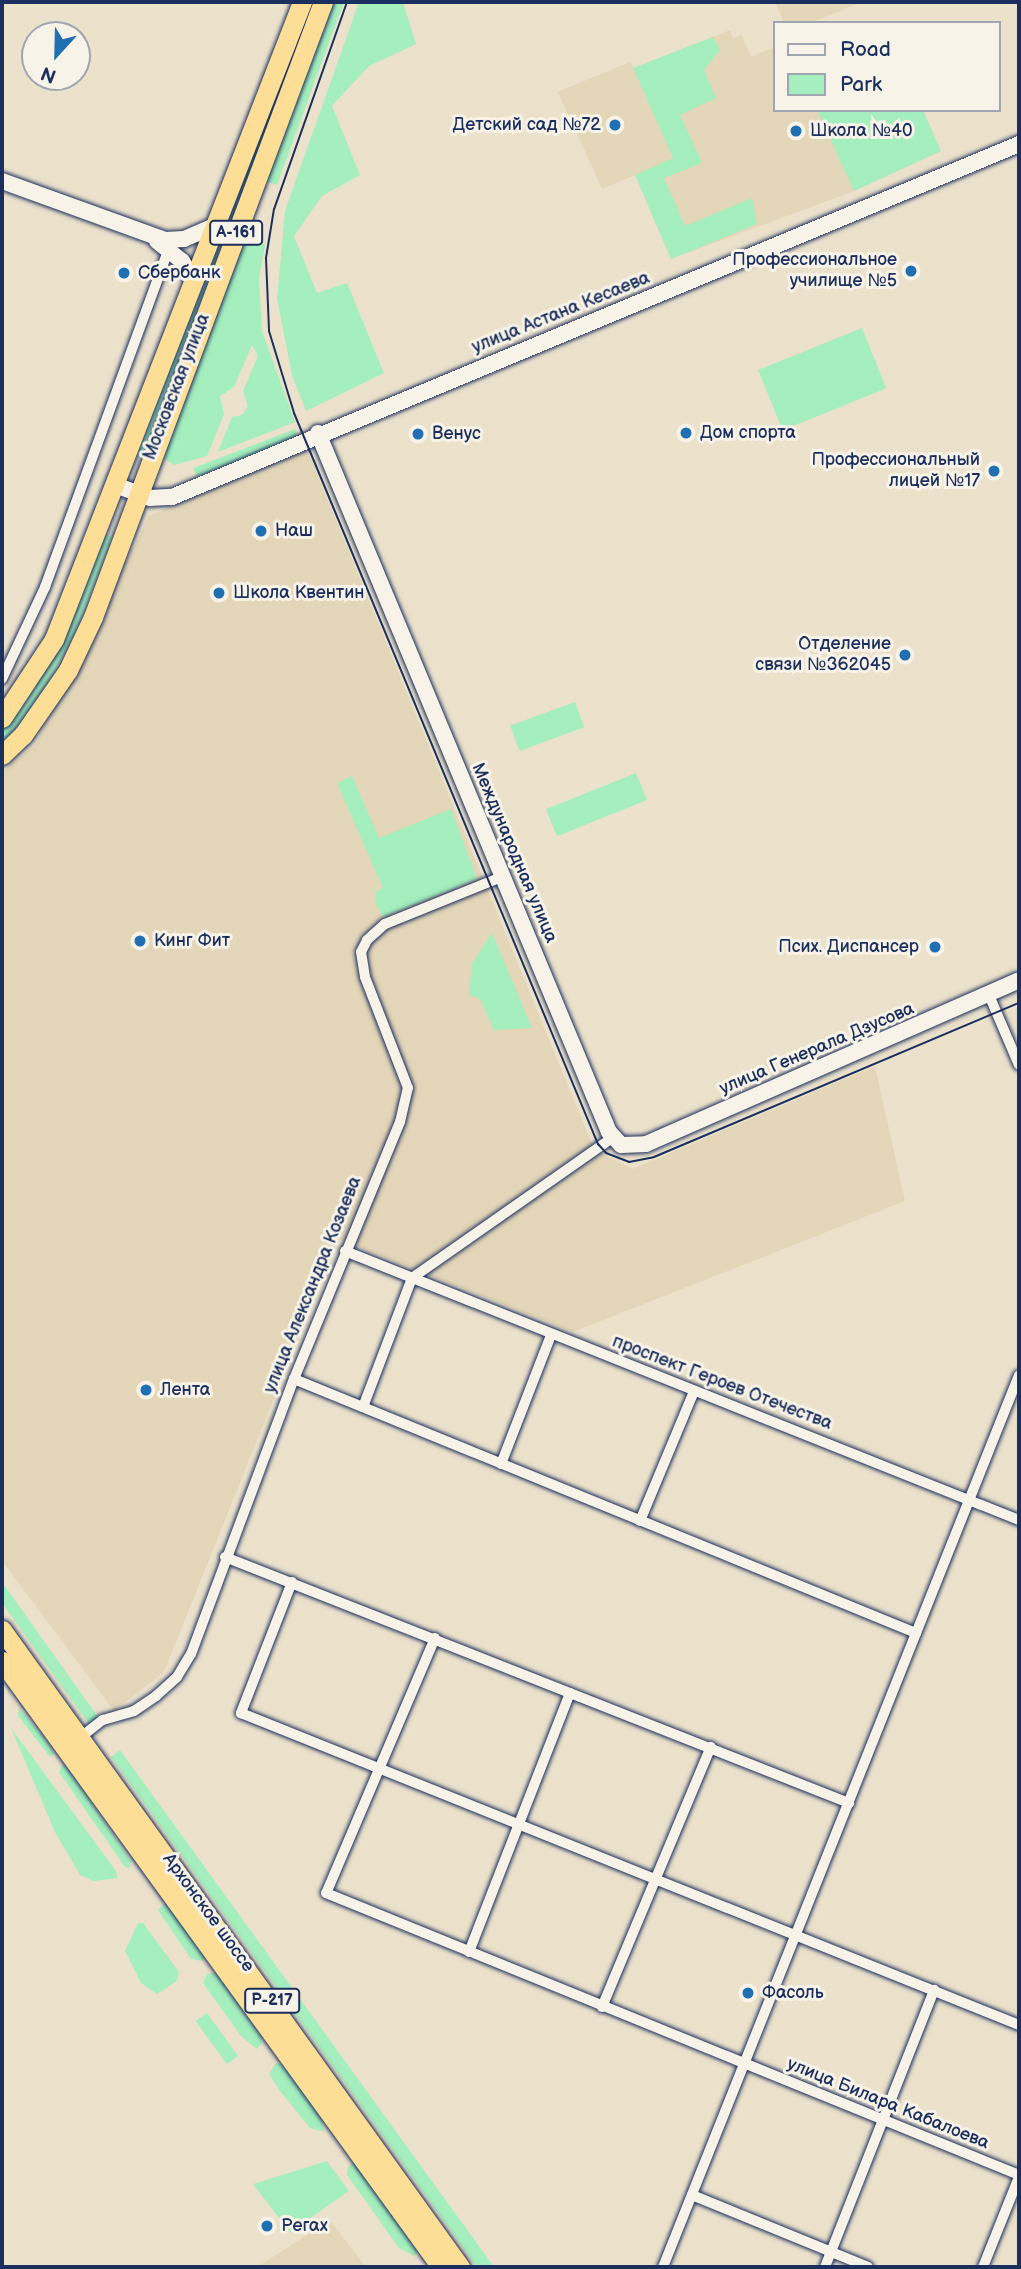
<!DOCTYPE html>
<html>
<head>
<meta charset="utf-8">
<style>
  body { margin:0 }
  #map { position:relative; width:1021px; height:2269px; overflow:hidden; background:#ece2cc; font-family:"Balsamiq Sans",sans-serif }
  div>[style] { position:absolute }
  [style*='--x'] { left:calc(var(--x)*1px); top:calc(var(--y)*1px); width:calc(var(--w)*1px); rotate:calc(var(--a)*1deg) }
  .built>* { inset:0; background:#e4d6b8 }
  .green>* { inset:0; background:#a5eebd; transform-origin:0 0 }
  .roads { filter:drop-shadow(0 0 2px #1b2f5e) drop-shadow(0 0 2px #1b2f5e) }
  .street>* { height:10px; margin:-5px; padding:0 5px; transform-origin:5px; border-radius:5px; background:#f7f3e8 }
  .secondary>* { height:16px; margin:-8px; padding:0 8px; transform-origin:8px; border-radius:8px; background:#f7f3e8 }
  .highway>* { height:19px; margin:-9.5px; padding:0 9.5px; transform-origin:9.5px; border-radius:9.5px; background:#fcde96 }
  .tram>* { height:2px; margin:-1px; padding:0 1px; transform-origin:1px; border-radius:1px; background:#1b2f5e }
  .dots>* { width:19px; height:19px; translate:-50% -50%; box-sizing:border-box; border:4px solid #f7f3e8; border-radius:50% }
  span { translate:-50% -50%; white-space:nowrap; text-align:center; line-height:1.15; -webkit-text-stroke:6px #f7f3e8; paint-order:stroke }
  .shield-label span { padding:2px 5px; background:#f7f3e8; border:2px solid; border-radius:5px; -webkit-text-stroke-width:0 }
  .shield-label { font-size:16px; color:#1b2f5e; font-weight:700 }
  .poi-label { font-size:18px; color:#1b2f5e }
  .right { translate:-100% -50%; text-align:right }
  .left { translate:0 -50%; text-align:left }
  .street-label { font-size:18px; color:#1b2f5e }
  .frame { position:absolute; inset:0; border:4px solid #1b2f5e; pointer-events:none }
  .legend { position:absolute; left:773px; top:21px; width:228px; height:91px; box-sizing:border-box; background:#f7f3e8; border:2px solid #9fa5b1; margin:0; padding:9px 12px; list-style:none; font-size:21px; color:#1b2f5e }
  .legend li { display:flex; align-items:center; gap:14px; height:35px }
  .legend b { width:35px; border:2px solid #9fa5b1 }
  .north { position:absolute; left:21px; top:21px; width:70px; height:70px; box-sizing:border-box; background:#f7f3e8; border:2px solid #9fa5b1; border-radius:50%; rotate:202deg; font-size:19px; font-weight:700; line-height:28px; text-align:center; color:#1b2f5e }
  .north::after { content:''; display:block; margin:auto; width:24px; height:32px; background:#1f6fb2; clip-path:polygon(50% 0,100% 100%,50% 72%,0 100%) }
</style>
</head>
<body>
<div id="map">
  <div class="built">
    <i style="clip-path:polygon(775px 2px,861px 2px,811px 23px,784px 23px)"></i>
    <i style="clip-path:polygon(730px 30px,733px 38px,742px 35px,751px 57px,774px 47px,774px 110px,923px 110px,941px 151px,854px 191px,671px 259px,635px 175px,602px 189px,558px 92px,630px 62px,634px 68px)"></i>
    <i style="clip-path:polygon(307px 449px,594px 1149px,633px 1169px,875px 1066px,905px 1201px,573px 1332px,338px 1239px,164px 1672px,114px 1711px,2px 1561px,2px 772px,35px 745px,149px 516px)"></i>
    <i style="clip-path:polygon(330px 2220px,366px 2267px,257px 2267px)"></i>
  </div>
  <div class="green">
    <i style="clip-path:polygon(327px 2px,344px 2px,277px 185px,260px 179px)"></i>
    <i style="clip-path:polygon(359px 2px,403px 2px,416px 44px,369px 66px,332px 106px,360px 175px,322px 196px,294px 236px,317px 293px,347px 283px,384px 373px,306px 411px,292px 375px,277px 299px,285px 211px)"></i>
    <i style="clip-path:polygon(713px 37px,720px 50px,704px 70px,716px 98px,680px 115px,702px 163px,664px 178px,685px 226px,752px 198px,757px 224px,671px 259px,635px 175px,673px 158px,633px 68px)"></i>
    <i style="clip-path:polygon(290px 48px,296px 52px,143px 459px,132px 455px)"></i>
    <i style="clip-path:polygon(817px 110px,923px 110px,941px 151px,854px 191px)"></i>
    <i style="clip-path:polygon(246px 230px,265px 245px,259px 278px,262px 331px,295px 422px,218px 452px,232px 417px,242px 415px,248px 406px,243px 391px,258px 356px,252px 345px,234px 387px,220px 396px,224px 414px,207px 456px,174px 465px,159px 455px)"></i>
    <i style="left:862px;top:328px;width:65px;height:112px;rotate:68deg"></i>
    <i style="left:295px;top:429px;width:9px;height:109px;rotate:69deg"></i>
    <i style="clip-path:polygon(105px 534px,112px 537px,75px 634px,32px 711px,2px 745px,2px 728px,45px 671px,67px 629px)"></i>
    <i style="left:575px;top:702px;width:27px;height:69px;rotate:70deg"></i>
    <i style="left:636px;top:773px;width:29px;height:97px;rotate:68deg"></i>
    <i style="clip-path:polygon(352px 776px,379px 838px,451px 809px,477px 879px,383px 917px,375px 902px,376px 891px,383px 888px,337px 783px)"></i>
    <i style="clip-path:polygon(492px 933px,532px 1028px,494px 1030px,480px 999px,469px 994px,472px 964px)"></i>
    <i style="clip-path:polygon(2px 1582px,103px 1724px,94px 1731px,2px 1603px)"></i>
    <i style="clip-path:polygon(19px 1708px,48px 1742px,54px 1754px,50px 1757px,18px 1716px)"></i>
    <i style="clip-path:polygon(11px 1728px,116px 1871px,117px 1878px,94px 1881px,80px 1875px,55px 1832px)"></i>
    <i style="clip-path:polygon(120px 1750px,494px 2267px,477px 2267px,111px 1757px)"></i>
    <i style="clip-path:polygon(62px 1765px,68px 1768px,131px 1861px,130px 1868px,125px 1867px,59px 1772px)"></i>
    <i style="clip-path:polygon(167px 1901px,206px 1956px,203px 1961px,191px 1959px,158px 1910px)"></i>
    <i style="clip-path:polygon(138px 1923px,143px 1923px,179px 1972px,177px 1981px,157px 1994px,141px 1983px,125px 1951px)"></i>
    <i style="clip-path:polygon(215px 1973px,225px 1979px,261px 2032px,262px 2043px,257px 2049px,241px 2036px,203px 1983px,207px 1974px)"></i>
    <i style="left:207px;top:2013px;width:53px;height:14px;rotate:54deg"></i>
    <i style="clip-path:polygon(276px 2063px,283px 2064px,322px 2118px,324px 2132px,310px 2128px,280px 2091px,269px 2074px)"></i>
    <i style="clip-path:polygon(327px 2161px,349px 2191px,290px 2232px,253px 2184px)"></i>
    <i style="clip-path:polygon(356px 2161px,419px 2251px,414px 2256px,399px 2248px,347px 2175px,348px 2167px)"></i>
  </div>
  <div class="roads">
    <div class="street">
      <i style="--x:2;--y:679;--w:102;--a:-64.9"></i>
      <i style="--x:45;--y:587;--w:360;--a:-69.9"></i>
      <i style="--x:989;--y:995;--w:76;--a:66.8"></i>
      <i style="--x:345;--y:1251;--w:726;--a:21.76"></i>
      <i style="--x:294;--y:1379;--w:672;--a:22.21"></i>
      <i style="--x:363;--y:1407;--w:138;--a:-69.2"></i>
      <i style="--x:412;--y:1278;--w:246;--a:-35"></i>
      <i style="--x:501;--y:1464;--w:138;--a:-68.8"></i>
      <i style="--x:640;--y:1521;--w:141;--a:-67.4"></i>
      <i style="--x:225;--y:1557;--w:671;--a:21.52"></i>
      <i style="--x:292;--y:1582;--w:141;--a:111.3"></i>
      <i style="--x:241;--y:1713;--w:838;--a:21.85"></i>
      <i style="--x:435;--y:1638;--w:277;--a:113.1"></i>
      <i style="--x:326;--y:1893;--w:748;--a:22.14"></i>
      <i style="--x:77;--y:1740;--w:33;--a:-38"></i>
      <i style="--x:103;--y:1720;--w:32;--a:-16"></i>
      <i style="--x:134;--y:1711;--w:27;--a:-34"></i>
      <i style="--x:156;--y:1696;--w:28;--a:-42"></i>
      <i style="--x:177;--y:1677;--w:27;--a:-59"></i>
      <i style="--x:191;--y:1654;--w:294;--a:-69.5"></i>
      <i style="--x:294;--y:1379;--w:278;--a:-67.6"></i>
      <i style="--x:400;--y:1122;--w:35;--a:-77"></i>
      <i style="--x:408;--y:1088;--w:119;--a:-111.2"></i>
      <i style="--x:365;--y:977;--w:25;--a:-99"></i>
      <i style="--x:361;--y:952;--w:13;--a:-63"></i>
      <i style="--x:367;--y:940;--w:24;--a:-42"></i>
      <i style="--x:385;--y:924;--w:128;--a:-22"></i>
      <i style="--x:469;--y:1952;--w:278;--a:-68.7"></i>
      <i style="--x:602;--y:2007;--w:282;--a:-67.3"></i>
      <i style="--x:692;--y:2195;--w:190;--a:22.2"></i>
      <i style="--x:663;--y:2267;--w:960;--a:-68.24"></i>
      <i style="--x:825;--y:2267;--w:298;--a:-68.5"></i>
      <i style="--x:983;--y:2267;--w:97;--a:-68.2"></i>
    </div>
    <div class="secondary">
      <i style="--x:2;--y:181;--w:173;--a:19.9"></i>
      <i style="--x:165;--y:240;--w:19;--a:-3"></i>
      <i style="--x:184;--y:239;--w:34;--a:-23"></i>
      <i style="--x:157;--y:241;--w:32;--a:39"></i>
      <i style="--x:182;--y:261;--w:24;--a:60"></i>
      <i style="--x:318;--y:433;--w:757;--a:67.4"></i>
      <i style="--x:609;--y:1132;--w:18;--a:47"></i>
      <i style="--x:621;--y:1145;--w:25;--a:-2"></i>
      <i style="--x:646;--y:1144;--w:407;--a:-23.7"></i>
      <i style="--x:115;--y:485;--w:37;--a:20"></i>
      <i style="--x:150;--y:498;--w:22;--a:-3"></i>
      <i style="--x:172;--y:497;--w:918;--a:-22.62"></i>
    </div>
    <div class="highway">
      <i style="--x:2;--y:718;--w:95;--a:-56.6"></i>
      <i style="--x:54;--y:639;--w:684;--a:-68.73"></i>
      <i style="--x:2;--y:755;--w:29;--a:-44"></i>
      <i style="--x:23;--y:735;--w:79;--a:-55.3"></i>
      <i style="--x:68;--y:670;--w:59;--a:-64.7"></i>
      <i style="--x:93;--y:617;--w:657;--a:-69.5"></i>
      <i style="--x:2;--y:1630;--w:785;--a:54.28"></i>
      <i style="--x:2;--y:1661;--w:748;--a:54.08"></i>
    </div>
  </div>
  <div class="tram">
    <i style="--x:347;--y:2;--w:219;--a:109.4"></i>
    <i style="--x:274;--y:209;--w:50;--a:99.3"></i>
    <i style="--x:266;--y:258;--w:73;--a:87.6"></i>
    <i style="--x:269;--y:331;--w:86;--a:73"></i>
    <i style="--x:294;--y:413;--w:792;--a:67.42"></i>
    <i style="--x:598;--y:1144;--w:12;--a:48"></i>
    <i style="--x:606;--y:1153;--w:25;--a:21"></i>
    <i style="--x:629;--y:1162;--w:25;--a:-11"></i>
    <i style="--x:654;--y:1157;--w:396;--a:-22.9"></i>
  </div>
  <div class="dots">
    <i style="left:615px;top:125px;background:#1f6fb2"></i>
    <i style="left:796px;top:131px;background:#1f6fb2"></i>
    <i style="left:911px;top:271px;background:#1f6fb2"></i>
    <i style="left:124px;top:273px;background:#1f6fb2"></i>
    <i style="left:686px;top:433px;background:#1f6fb2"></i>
    <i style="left:418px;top:434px;background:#1f6fb2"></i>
    <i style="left:994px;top:471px;background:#1f6fb2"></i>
    <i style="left:261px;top:531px;background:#1f6fb2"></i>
    <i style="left:219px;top:593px;background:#1f6fb2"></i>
    <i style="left:905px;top:655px;background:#1f6fb2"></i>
    <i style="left:140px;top:941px;background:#1f6fb2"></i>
    <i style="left:935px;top:947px;background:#1f6fb2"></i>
    <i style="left:146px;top:1390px;background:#1f6fb2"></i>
    <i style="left:748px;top:1993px;background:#1f6fb2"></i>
    <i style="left:267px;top:2226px;background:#1f6fb2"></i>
  </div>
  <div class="shield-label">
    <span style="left:236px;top:233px">А-161</span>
    <span style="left:272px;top:2001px">Р-217</span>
  </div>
  <div class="poi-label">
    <span class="right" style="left:601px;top:125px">Детский сад №72</span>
    <span class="left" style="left:810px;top:131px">Школа №40</span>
    <span class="right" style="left:897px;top:271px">Профессиональное<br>училище №5</span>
    <span class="left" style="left:138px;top:273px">Сбербанк</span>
    <span class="left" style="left:700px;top:433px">Дом спорта</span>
    <span class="left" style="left:432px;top:434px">Венус</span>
    <span class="right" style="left:980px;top:471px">Профессиональный<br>лицей №17</span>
    <span class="left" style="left:275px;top:531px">Наш</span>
    <span class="left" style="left:233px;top:593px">Школа Квентин</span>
    <span class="right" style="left:891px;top:655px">Отделение<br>связи №362045</span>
    <span class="left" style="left:154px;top:941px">Кинг Фит</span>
    <span class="right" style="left:919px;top:947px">Псих. Диспансер</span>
    <span class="left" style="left:160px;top:1390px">Лента</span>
    <span class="left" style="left:762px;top:1993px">Фасоль</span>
    <span class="left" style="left:281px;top:2226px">Регах</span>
  </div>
  <div class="street-label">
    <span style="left:561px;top:313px;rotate:-22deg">улица Астана Кесаева</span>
    <span style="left:177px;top:387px;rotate:-69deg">Московская улица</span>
    <span style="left:514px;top:853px;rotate:67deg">Международная улица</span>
    <span style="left:817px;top:1049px;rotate:-23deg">улица Генерала Дзусова</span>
    <span style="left:313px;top:1285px;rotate:-68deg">улица Александра Козаева</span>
    <span style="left:722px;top:1383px;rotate:21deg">проспект Героев Отечества</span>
    <span style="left:208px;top:1913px;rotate:54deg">Архонское шоссе</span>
    <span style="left:888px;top:2104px;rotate:22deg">улица Билара Кабалоева</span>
  </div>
  <div class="frame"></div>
  <ul class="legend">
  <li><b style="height:9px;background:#f7f3e8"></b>Road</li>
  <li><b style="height:19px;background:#a5eebd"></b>Park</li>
  </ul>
  <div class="north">N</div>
</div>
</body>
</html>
